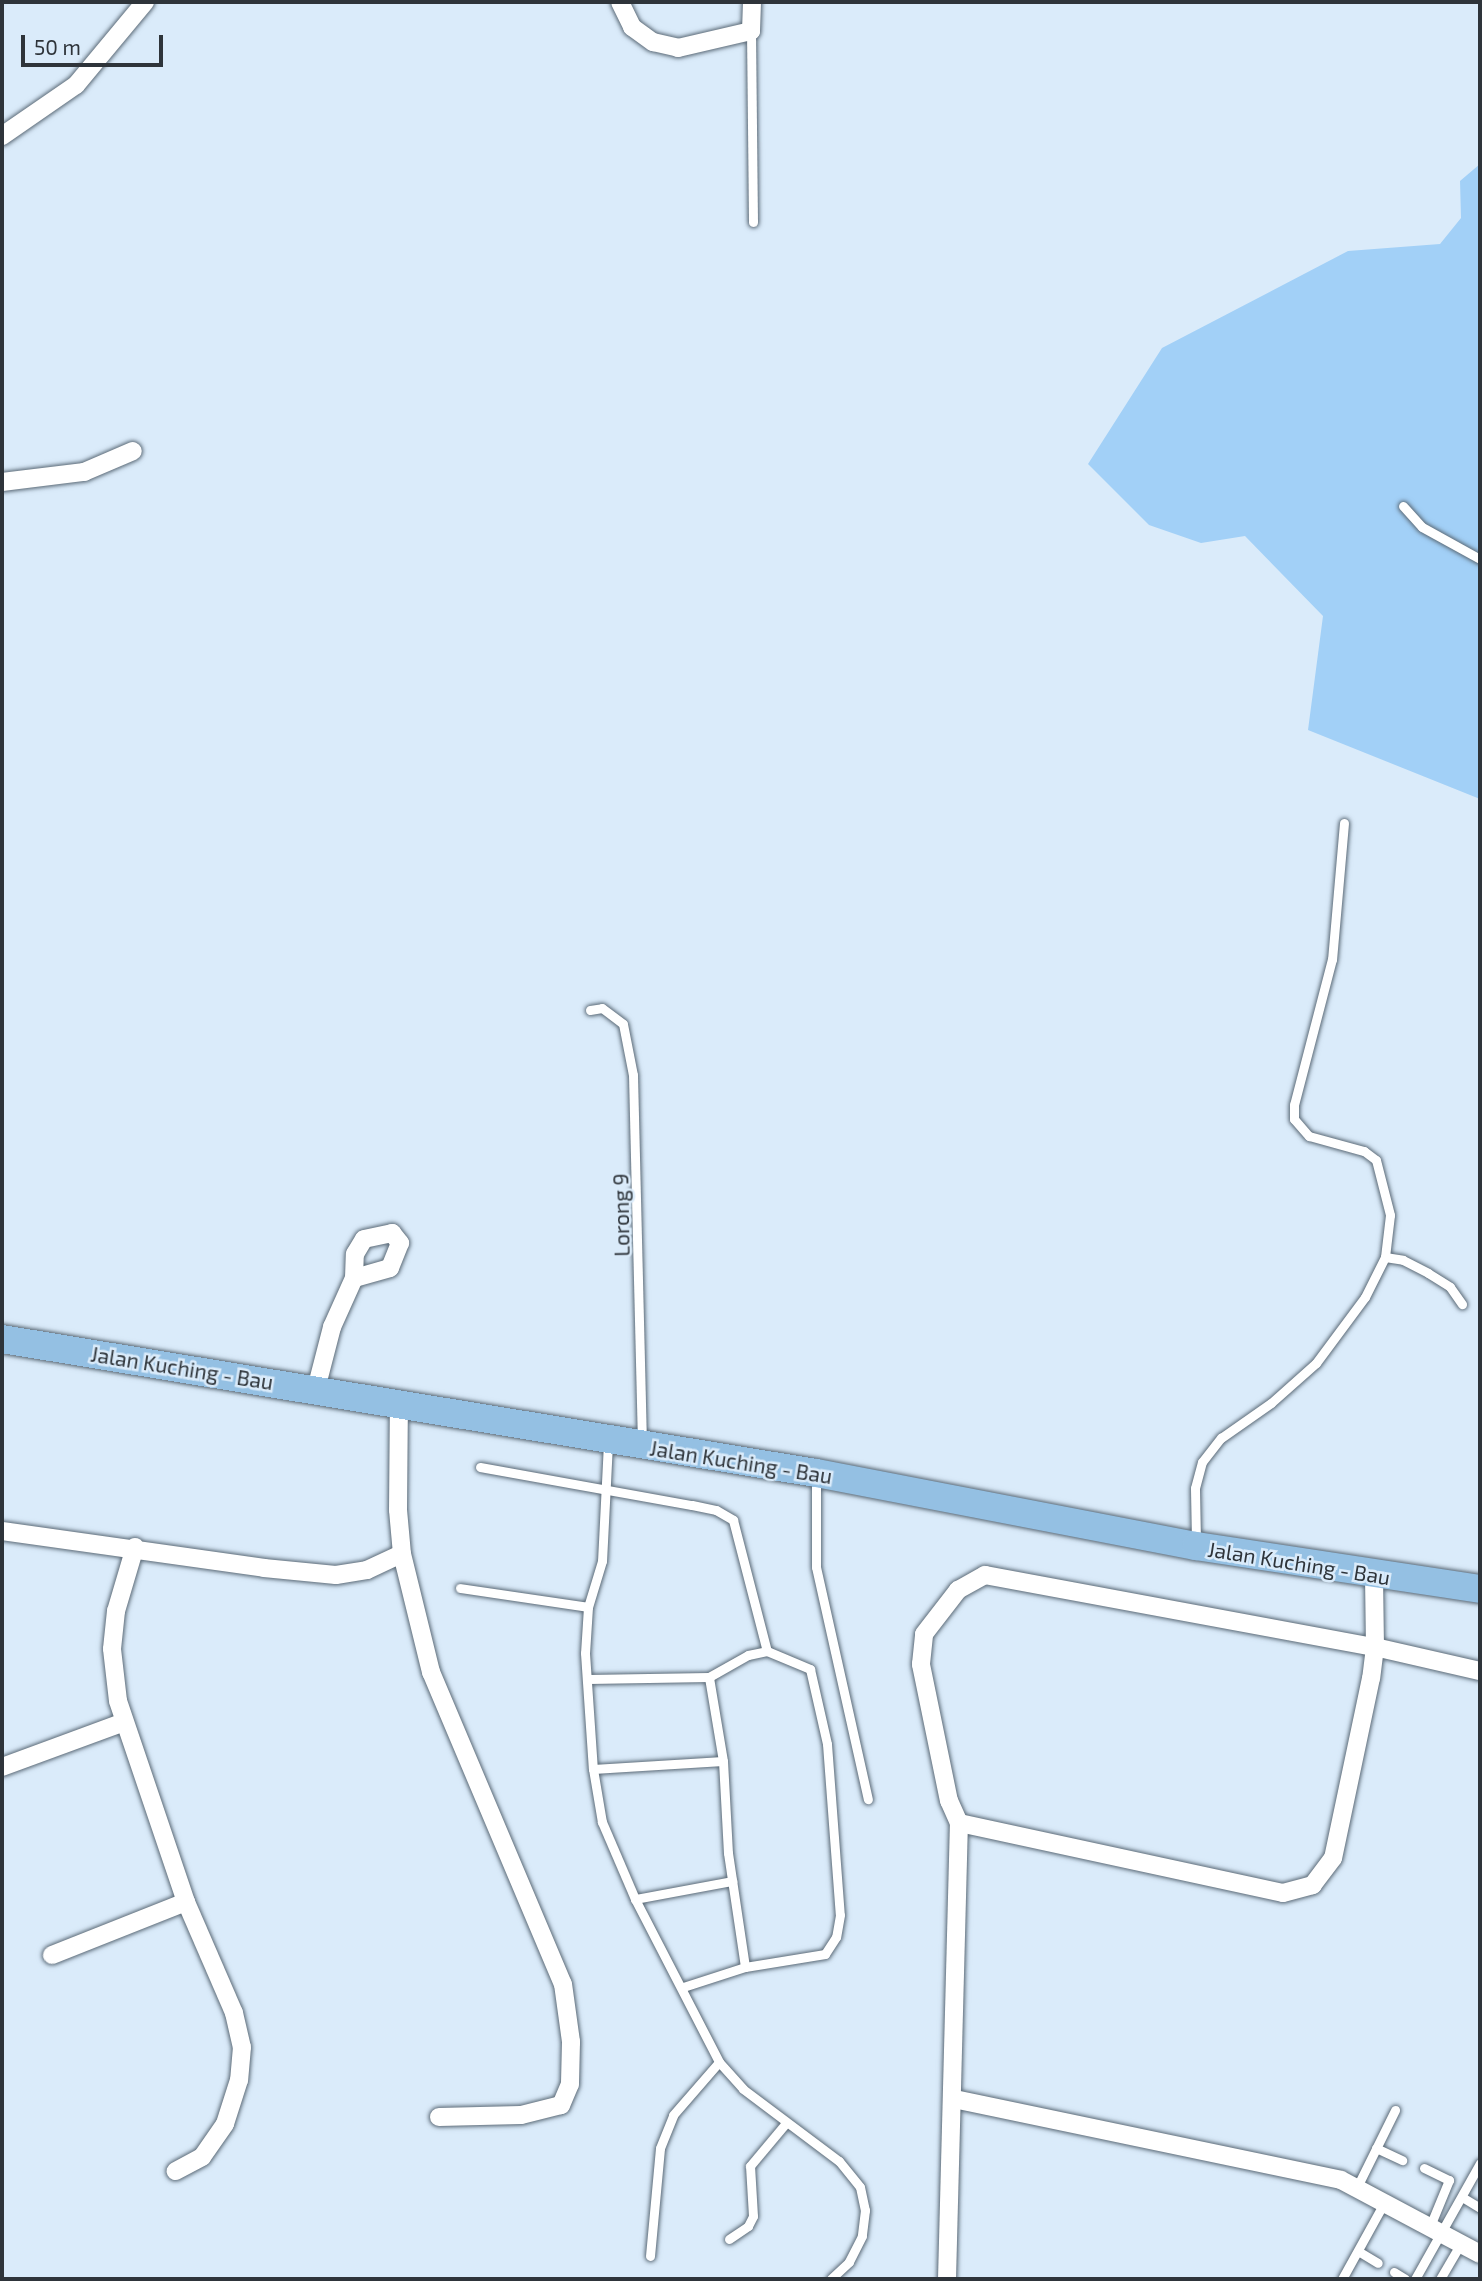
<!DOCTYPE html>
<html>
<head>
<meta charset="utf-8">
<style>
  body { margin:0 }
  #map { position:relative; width:1482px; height:2281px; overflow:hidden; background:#daebfa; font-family:"Exo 2",sans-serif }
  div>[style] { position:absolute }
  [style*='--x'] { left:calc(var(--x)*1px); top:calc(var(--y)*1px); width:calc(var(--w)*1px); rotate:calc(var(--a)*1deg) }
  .green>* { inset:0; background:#a2d0f7 }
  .roads { filter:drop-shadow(0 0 2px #5b6a77) drop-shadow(0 0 2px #5b6a77) }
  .service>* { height:9px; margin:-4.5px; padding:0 4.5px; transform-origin:4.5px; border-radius:4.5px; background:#fff }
  .minor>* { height:18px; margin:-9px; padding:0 9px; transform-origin:9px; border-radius:9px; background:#fff }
  .primary>* { height:28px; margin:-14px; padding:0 14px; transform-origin:14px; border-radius:14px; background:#94c0e3 }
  span { translate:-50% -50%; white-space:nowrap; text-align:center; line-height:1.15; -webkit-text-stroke:5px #daebfa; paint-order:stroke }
  .street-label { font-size:21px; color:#2e343a }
  .frame { position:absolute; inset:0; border:4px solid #2e343a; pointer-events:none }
  .scale { position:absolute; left:21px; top:35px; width:142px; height:32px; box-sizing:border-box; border:4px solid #2e343a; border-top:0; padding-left:9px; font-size:21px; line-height:24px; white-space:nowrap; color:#2e343a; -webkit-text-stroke:5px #daebfa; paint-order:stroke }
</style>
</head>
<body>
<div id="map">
  <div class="green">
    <i style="clip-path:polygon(1480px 164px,1480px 799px,1308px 730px,1323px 616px,1245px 536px,1201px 543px,1149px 525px,1088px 464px,1162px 348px,1348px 251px,1440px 244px,1461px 218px,1460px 181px)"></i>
  </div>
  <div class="roads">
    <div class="service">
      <i style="--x:751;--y:31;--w:191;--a:89.4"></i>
      <i style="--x:1403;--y:506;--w:28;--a:48"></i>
      <i style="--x:1422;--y:527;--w:66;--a:28.9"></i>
      <i style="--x:1344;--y:823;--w:137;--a:95"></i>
      <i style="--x:1332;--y:959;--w:151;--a:104.6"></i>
      <i style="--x:1294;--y:1105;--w:14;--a:90"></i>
      <i style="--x:1294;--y:1119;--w:23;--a:49"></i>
      <i style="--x:1309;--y:1136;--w:57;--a:15.3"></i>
      <i style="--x:1364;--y:1151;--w:15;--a:37"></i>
      <i style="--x:1376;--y:1160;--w:57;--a:75.7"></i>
      <i style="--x:1390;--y:1215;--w:42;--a:96.8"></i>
      <i style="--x:590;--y:1010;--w:12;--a:-9"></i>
      <i style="--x:602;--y:1008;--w:26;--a:37"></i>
      <i style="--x:623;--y:1024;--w:52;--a:78.9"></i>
      <i style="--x:633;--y:1075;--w:365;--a:88.6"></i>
      <i style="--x:608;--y:1443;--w:118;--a:92.9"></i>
      <i style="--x:602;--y:1561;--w:48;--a:106.9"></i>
      <i style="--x:588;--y:1607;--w:46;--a:93.7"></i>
      <i style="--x:585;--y:1653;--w:116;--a:86.1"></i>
      <i style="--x:593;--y:1769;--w:54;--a:80.4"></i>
      <i style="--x:602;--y:1822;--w:84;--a:66.8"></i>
      <i style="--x:635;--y:1899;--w:183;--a:62.7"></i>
      <i style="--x:719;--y:2062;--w:36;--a:48"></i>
      <i style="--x:743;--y:2089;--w:120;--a:36.9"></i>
      <i style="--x:839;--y:2161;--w:33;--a:51"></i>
      <i style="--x:860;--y:2187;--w:24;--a:78"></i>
      <i style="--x:865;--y:2210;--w:26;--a:97"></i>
      <i style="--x:862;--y:2236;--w:29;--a:117"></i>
      <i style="--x:849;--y:2262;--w:25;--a:137"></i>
      <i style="--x:480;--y:1467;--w:215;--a:10.2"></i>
      <i style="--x:692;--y:1505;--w:25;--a:12"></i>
      <i style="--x:716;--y:1510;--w:20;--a:30"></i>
      <i style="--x:733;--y:1520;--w:135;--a:75.5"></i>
      <i style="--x:767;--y:1651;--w:47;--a:22.7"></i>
      <i style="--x:810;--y:1669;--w:77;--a:77.2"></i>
      <i style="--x:827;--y:1744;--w:171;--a:85.7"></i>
      <i style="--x:840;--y:1915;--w:22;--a:100"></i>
      <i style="--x:836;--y:1937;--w:20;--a:123"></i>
      <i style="--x:825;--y:1954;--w:81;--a:170.8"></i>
      <i style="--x:745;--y:1967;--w:65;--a:162.1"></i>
      <i style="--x:816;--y:1478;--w:89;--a:90"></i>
      <i style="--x:816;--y:1567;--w:238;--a:77.4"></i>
      <i style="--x:1196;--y:1541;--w:53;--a:-91.1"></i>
      <i style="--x:1195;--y:1488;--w:27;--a:-75"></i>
      <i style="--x:1202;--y:1462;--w:31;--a:-52"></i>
      <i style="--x:1221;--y:1438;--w:61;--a:-35"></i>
      <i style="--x:1271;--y:1403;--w:60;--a:-41.6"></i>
      <i style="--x:1316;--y:1363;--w:82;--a:-53.4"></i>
      <i style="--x:1365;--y:1297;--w:45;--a:-63.4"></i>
      <i style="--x:1385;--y:1257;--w:18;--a:9"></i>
      <i style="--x:1403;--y:1260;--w:28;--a:27"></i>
      <i style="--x:1428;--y:1273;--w:26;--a:32"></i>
      <i style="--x:1450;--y:1287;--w:21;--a:55"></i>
      <i style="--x:460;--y:1588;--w:129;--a:8.4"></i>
      <i style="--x:588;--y:1679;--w:121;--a:-0.9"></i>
      <i style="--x:709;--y:1677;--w:45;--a:-29.4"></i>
      <i style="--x:748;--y:1655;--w:19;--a:-12"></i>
      <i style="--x:723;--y:1761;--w:92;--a:86.9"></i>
      <i style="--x:728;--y:1853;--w:115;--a:81.5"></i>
      <i style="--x:593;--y:1769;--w:130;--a:-3.5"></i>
      <i style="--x:723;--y:1761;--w:85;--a:-99.5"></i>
      <i style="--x:635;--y:1899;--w:99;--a:-10.5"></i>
      <i style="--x:1376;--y:2148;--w:29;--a:25"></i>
      <i style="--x:1424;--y:2168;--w:28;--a:26"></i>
      <i style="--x:1449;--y:2180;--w:50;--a:112.4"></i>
      <i style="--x:1357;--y:2187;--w:86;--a:-63.7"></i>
      <i style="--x:1462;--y:2197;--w:21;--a:31"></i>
      <i style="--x:729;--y:2239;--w:23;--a:-34"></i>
      <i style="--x:748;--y:2226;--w:11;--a:-63"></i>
      <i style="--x:753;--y:2216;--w:50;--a:-93.4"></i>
      <i style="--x:750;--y:2166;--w:56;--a:-50.1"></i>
      <i style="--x:1358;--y:2251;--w:23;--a:31"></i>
      <i style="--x:650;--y:2256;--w:108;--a:-84.7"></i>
      <i style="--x:660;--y:2148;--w:35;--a:-68"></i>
      <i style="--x:673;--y:2115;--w:70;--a:-49"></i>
      <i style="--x:1394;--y:2272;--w:13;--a:32"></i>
      <i style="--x:1342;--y:2279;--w:89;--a:-61.1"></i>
      <i style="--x:1415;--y:2279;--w:133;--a:-60.7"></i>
      <i style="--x:1440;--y:2279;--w:42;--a:-59.7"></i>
    </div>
    <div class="minor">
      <i style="--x:620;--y:2;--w:28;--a:64"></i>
      <i style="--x:632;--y:27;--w:26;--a:36"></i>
      <i style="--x:653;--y:42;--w:26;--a:13"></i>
      <i style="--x:678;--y:48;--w:75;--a:-13.1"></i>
      <i style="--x:751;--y:31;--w:29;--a:-88"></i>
      <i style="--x:2;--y:136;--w:90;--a:-34.6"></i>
      <i style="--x:76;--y:85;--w:108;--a:-50.3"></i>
      <i style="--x:2;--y:482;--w:83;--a:-7"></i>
      <i style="--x:84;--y:472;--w:53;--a:-23.2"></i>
      <i style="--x:316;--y:1389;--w:64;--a:-75.5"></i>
      <i style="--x:332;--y:1327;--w:54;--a:-65.8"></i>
      <i style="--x:354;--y:1278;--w:24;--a:-88"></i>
      <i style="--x:355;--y:1254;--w:17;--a:-59"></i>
      <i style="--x:364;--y:1239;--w:29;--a:-12"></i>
      <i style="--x:392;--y:1233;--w:13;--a:51"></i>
      <i style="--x:400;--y:1243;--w:27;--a:112"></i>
      <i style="--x:390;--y:1268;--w:37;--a:164"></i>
      <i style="--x:2;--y:1531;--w:265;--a:8"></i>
      <i style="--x:264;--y:1568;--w:72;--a:5.6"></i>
      <i style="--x:336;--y:1575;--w:31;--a:-9"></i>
      <i style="--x:367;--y:1570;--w:38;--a:-25"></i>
      <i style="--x:402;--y:1554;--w:44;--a:-95.2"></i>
      <i style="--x:398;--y:1510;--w:105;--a:-89.5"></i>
      <i style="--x:135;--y:1547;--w:67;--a:106.5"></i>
      <i style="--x:116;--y:1611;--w:38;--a:96"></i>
      <i style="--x:112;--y:1649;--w:52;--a:83.4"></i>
      <i style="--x:118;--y:1701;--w:212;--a:71.3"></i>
      <i style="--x:186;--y:1902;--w:121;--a:66.6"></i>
      <i style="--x:234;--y:2013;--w:35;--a:77"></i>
      <i style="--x:242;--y:2047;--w:33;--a:95"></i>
      <i style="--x:239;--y:2080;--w:46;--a:107.7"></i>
      <i style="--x:225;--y:2124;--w:40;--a:124.9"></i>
      <i style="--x:202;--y:2157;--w:30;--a:152"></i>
      <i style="--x:402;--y:1554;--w:122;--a:76.2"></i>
      <i style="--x:431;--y:1672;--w:339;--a:67.1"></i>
      <i style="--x:563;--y:1984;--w:59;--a:82.1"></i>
      <i style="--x:571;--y:2042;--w:42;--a:91.4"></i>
      <i style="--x:570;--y:2084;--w:23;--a:113"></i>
      <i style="--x:561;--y:2105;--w:41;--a:166"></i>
      <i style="--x:521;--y:2115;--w:82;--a:178.6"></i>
      <i style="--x:1374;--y:1576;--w:71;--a:89.2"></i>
      <i style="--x:1375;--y:1647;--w:31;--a:97"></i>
      <i style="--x:1371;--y:1678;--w:184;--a:101.9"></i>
      <i style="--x:1333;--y:1858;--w:34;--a:127"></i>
      <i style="--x:1313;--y:1885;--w:31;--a:165"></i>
      <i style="--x:1283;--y:1893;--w:331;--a:-167.8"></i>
      <i style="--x:959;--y:1823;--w:24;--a:-114"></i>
      <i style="--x:949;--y:1801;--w:140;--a:-101.6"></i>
      <i style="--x:921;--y:1664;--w:30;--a:-84"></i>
      <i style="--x:924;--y:1634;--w:56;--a:-52.3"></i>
      <i style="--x:958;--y:1590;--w:31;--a:-29"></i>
      <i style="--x:985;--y:1575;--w:397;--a:10.5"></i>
      <i style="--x:1375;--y:1647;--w:108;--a:12.9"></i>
      <i style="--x:2;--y:1767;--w:130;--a:-20.2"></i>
      <i style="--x:52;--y:1955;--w:144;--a:-21.6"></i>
      <i style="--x:954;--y:2099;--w:395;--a:11.8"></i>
      <i style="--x:1341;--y:2180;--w:157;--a:28"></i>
      <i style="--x:947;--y:2279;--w:456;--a:-88.5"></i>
    </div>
    <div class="primary">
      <i style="--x:2;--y:1339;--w:825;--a:9.35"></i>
      <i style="--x:816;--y:1473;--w:387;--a:10.9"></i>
      <i style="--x:1196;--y:1546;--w:287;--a:8.6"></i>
    </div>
  </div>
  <div class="street-label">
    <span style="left:621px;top:1215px;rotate:-91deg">Lorong 9</span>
    <span style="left:182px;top:1368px;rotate:9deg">Jalan Kuching - Bau</span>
    <span style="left:741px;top:1462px;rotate:9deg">Jalan Kuching - Bau</span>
    <span style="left:1299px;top:1563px;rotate:9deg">Jalan Kuching - Bau</span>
  </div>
  <div class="frame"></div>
  <div class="scale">50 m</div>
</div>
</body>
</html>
